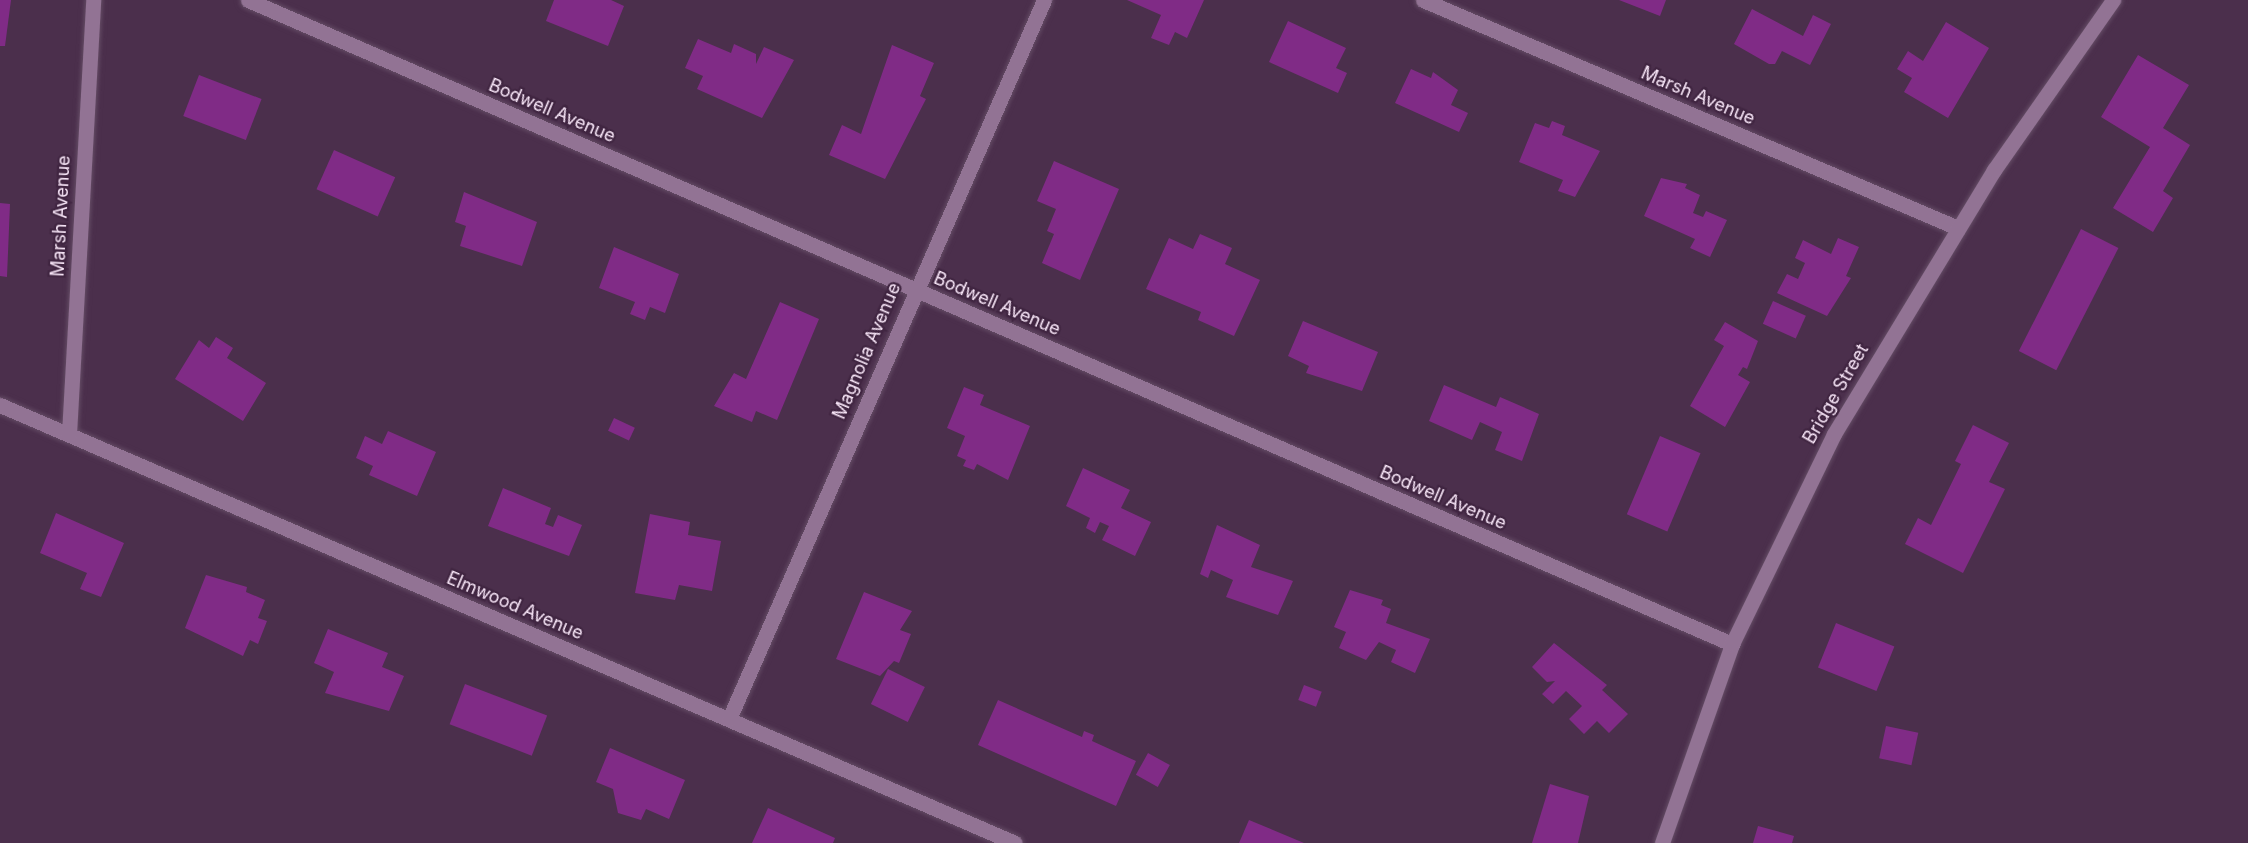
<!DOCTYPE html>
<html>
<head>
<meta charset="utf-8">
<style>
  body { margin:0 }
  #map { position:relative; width:2248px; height:843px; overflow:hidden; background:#4b2f4c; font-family:Inter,sans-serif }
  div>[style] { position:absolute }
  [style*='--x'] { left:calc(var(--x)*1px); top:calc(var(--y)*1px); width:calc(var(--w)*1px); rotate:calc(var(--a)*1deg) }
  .building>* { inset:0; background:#802b86; transform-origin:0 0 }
  .roads { filter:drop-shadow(0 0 2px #644c65) drop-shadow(0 0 2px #644c65) }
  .minor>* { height:15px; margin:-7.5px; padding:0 7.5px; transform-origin:7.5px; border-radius:7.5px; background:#927394 }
  .tertiary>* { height:15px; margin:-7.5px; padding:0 7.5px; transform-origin:7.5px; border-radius:7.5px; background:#927394 }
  span { translate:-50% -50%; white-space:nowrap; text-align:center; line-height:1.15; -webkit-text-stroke:4.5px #402541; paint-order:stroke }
  .street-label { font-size:18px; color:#f8e6f8 }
</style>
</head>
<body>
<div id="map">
  <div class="building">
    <i style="clip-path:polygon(0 0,11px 0,5px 46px,0 46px)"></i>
    <i style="clip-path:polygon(554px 0,611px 0,624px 6px,608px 46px,546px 21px)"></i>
    <i style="clip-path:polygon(1127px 0,1204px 0,1187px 38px,1175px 32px,1169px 45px,1151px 38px,1161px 15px)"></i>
    <i style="clip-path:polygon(1619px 0,1666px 0,1660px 16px)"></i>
    <i style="clip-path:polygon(1752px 9px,1803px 36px,1813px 15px,1831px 24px,1810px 65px,1782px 51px,1775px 64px,1769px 64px,1734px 44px)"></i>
    <i style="clip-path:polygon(1288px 21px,1346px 48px,1336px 68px,1347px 73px,1338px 93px,1269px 62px)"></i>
    <i style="clip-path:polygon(1946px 22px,1989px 48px,1948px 118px,1904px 92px,1912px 78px,1897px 69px,1908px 51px,1923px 61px)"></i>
    <i style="clip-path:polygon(698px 39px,731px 53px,734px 44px,756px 54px,756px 64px,764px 47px,794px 60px,762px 118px,697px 89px,703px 76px,685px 68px)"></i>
    <i style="clip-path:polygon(892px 45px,934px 63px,920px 96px,926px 99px,885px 179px,829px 155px,842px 125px,861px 134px)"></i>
    <i style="clip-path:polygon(2138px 55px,2189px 85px,2163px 128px,2190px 145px,2163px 191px,2173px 198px,2153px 232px,2113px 208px,2150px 147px,2101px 117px)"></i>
    <i style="clip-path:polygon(1411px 69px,1431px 78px,1433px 72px,1458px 90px,1451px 105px,1468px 113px,1459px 132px,1395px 103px)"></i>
    <i style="left:199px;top:75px;width:67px;height:44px;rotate:21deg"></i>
    <i style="clip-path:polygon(1552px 121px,1565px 126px,1562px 135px,1600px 151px,1575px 197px,1558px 191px,1563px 180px,1519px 162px,1535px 123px,1549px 128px)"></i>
    <i style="left:334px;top:150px;width:67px;height:43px;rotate:24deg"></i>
    <i style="clip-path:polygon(1054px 161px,1119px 189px,1080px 280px,1042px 263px,1054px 234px,1047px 231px,1056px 209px,1037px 201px)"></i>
    <i style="clip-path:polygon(1661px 178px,1687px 184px,1685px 188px,1700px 195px,1693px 213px,1703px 217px,1706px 211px,1727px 220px,1710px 257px,1690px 248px,1695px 239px,1644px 216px)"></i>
    <i style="clip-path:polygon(464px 192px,537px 222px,522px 266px,460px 246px,466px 226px,455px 222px)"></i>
    <i style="clip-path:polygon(0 203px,10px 204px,7px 277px,0 276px)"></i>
    <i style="left:2081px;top:229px;width:42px;height:137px;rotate:27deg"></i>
    <i style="clip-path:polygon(1200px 234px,1232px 248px,1225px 264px,1260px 280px,1234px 336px,1198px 320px,1201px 312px,1146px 289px,1169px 238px,1193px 249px)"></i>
    <i style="clip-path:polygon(1838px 238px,1859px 247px,1846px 276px,1851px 278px,1827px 316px,1777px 293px,1787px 274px,1798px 279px,1805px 263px,1795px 258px,1803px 240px,1831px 254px)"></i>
    <i style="clip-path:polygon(614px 247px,679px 274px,665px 313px,650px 307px,645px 320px,630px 314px,635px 302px,599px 288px)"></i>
    <i style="left:1773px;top:301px;width:36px;height:25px;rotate:24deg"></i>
    <i style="clip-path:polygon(780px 302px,819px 319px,777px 420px,756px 411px,752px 422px,714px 406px,734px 373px,746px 379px)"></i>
    <i style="clip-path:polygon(1303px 321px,1378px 352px,1362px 391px,1306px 373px,1309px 366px,1288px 356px)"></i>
    <i style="clip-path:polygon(1725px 322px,1758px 341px,1747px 369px,1743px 367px,1738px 375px,1750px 382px,1725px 427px,1690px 406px,1724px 346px,1714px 340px)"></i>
    <i style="clip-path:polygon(216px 337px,233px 348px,227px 358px,266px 383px,243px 421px,175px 379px,199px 340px,209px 348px)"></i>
    <i style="clip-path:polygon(1444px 385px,1496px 407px,1500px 397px,1539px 414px,1522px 461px,1495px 450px,1502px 432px,1480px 422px,1472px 440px,1429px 421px)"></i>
    <i style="clip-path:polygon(964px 387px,984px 395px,980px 405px,1030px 426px,1008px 480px,977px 464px,974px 470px,963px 466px,966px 460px,957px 456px,965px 436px,947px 428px)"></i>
    <i style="left:614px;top:418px;width:23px;height:14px;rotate:25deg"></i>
    <i style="clip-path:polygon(1973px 425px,2009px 443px,1989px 482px,2005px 489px,1963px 573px,1905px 544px,1918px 518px,1931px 525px,1961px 464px,1955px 461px)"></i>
    <i style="clip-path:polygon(388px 431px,436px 452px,417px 496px,369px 475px,373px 466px,356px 458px,365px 436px,382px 444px)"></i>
    <i style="left:1660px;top:436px;width:44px;height:85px;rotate:23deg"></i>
    <i style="clip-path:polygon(1083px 468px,1130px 490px,1121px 508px,1151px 522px,1135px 556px,1102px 540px,1109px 526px,1100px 522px,1095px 533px,1086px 528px,1090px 518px,1066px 506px)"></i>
    <i style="clip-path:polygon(503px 488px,551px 508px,545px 524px,553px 527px,558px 515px,582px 525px,569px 556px,488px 526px)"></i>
    <i style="clip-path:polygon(56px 513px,124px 543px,101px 597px,80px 589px,87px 573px,40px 553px)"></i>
    <i style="clip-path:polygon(650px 514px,690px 522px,688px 535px,721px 541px,712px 591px,679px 585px,675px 600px,635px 593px)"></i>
    <i style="clip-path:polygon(1217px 525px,1260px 545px,1251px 567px,1293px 581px,1278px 615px,1226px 597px,1233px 580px,1211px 570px,1208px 578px,1200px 574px)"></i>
    <i style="clip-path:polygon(206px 575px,247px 587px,246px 592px,265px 600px,258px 618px,267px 621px,258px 644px,250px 640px,243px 656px,185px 628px)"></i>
    <i style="clip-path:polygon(1350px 590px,1383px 600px,1381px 605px,1391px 609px,1386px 623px,1430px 639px,1415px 673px,1391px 662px,1396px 650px,1379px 642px,1366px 660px,1339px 648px,1346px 632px,1334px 627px)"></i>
    <i style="clip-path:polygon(864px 592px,912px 611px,900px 630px,911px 634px,899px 663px,894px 661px,880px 676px,836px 659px)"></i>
    <i style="left:1836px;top:623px;width:63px;height:48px;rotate:22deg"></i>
    <i style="clip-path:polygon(328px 629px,388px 653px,382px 667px,404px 676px,389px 711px,325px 693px,334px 672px,314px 663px)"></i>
    <i style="clip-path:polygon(1554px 643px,1607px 685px,1602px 690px,1628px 714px,1609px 733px,1597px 721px,1584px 734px,1569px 719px,1582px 706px,1566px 691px,1553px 704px,1542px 694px,1555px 681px,1547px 682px,1532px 667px)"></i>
    <i style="left:888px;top:669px;width:41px;height:39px;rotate:26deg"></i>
    <i style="left:465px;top:684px;width:88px;height:43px;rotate:21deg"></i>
    <i style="left:1304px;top:685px;width:19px;height:16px;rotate:21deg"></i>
    <i style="clip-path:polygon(998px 700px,1082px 737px,1084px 731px,1094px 735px,1092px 741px,1136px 761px,1116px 806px,978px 745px)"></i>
    <i style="left:1886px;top:726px;width:33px;height:33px;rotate:12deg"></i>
    <i style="clip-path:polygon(610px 748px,685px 780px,669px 819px,646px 809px,641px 820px,618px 813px,613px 789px,596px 782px)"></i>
    <i style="left:1148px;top:753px;width:25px;height:25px;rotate:29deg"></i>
    <i style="clip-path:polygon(1550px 784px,1589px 796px,1578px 843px,1532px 843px)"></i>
    <i style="clip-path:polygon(768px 808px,835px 838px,833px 843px,752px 843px)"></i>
    <i style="clip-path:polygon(1249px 820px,1304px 843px,1239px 843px)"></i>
    <i style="clip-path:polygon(1758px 826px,1794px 836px,1792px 843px,1753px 843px)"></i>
  </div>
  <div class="roads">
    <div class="minor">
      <i style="--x:248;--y:0;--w:1618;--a:23.46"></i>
      <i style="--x:1423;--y:0;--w:582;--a:23.08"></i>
      <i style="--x:0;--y:405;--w:1105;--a:23.34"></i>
      <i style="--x:69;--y:434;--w:435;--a:-86.8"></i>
      <i style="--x:729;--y:719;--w:785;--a:-66.34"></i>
    </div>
    <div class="tertiary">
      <i style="--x:1662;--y:843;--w:211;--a:-70.6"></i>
      <i style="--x:1732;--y:644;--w:233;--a:-64.1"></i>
      <i style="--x:1834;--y:434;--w:309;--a:-58.8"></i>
      <i style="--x:1994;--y:170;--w:208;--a:-55"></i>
    </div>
  </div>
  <div class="street-label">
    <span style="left:1698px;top:96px;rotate:23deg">Marsh Avenue</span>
    <span style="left:552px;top:111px;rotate:23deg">Bodwell Avenue</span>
    <span style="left:61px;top:216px;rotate:-87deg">Marsh Avenue</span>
    <span style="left:997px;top:304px;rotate:23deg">Bodwell Avenue</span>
    <span style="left:867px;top:351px;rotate:-67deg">Magnolia Avenue</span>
    <span style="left:1836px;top:394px;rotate:-60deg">Bridge Street</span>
    <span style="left:1443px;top:498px;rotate:23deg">Bodwell Avenue</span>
    <span style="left:515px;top:606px;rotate:23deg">Elmwood Avenue</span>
  </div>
</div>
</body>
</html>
